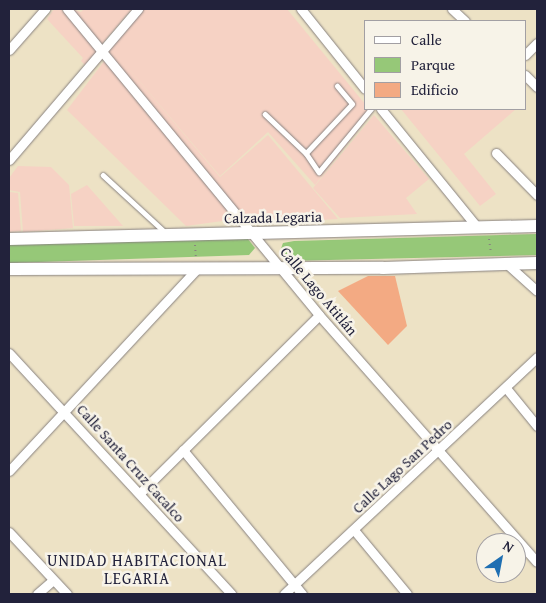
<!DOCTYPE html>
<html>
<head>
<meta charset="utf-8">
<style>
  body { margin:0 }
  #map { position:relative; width:546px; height:603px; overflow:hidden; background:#ede2c5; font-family:"Gentium Book Plus",serif }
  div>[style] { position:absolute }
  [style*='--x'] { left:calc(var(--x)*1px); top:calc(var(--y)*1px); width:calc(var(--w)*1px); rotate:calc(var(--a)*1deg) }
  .built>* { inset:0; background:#f6d2c4 }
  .green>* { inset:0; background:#96c878 }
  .building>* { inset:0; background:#f3aa83 }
  .path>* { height:2px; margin-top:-1px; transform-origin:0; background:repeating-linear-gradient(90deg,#888280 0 1px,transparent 0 5px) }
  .roads { filter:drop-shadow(0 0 1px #888280) drop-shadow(0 0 1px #888280) }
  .service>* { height:4.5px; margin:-2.25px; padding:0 2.25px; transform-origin:2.25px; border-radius:2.25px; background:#fff }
  .minor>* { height:9px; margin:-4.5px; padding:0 4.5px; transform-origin:4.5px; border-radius:4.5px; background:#fff }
  .secondary>* { height:12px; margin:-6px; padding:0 6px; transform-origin:6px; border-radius:6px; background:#fff }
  span { translate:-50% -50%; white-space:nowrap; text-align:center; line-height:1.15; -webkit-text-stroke:5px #f7f3e8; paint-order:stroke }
  .street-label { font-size:15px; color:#22223b }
  .neighbourhood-label { font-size:16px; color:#22223b; letter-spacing:1px }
  .frame { position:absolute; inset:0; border:10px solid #22223b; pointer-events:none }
  .legend { position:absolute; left:364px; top:20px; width:162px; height:90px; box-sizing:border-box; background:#f7f3e8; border:1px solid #a29fa3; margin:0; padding:6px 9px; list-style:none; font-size:15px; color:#22223b }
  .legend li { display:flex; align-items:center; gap:10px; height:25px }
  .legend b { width:25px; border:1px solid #a29fa3 }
  .north { position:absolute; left:476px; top:533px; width:50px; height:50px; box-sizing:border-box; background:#f7f3e8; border:1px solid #a29fa3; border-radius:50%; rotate:33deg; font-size:14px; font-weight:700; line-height:20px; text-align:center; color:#22223b }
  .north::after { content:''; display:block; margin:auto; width:18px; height:22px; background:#1f6fb2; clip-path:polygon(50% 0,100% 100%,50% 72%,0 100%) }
</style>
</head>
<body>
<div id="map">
  <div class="built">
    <i style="clip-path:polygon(54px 9px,61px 9px,97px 51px,85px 65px,81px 61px,83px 58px,47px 19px)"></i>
    <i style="clip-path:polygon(71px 9px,81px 12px,84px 9px,132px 9px,101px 45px)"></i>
    <i style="clip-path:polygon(140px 9px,287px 9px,365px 104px,365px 109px,372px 113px,315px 185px,268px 132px,220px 176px,115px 52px,220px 177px,268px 135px,338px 219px,249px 224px,104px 51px)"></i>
    <i style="clip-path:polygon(105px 60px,237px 219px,186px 226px,67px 110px)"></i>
    <i style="clip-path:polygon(401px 109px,516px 109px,464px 154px,496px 194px,480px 206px)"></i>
    <i style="clip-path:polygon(374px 115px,429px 179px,406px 198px,417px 214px,340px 218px,313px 188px)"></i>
    <i style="clip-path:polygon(18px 166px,51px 167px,69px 185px,73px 228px,23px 232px,20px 192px,9px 190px,9px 178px)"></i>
    <i style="clip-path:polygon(87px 185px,123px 226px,74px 226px,71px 194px)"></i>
    <i style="clip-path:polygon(9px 192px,18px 193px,21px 231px,9px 232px)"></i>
  </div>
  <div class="green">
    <i style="clip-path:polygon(537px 234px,537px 255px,286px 261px,279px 254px,283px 243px,294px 241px)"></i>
    <i style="clip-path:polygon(248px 239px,255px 248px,249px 255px,9px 263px,9px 244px)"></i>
  </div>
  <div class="building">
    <i style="clip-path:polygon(368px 276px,395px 276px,407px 326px,388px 345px,338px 291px)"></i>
  </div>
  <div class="path">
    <i style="--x:489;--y:239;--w:15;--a:82"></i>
    <i style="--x:195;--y:245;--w:13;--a:86"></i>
  </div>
  <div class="roads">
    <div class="service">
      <i style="--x:265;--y:114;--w:57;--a:43.6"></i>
      <i style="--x:306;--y:153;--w:23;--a:56"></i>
      <i style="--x:319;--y:172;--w:82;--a:-50.5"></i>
      <i style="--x:306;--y:153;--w:67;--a:-46.8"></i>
      <i style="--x:352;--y:104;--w:23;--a:-130"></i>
      <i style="--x:103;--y:175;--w:86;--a:42.6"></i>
    </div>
    <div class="minor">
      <i style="--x:67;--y:9;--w:396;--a:50.5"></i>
      <i style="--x:319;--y:315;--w:329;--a:48.6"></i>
      <i style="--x:301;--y:9;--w:102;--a:51.3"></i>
      <i style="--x:452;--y:9;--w:18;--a:43"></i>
      <i style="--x:9;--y:50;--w:55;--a:-48.7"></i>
      <i style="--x:525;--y:55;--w:17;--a:-45"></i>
      <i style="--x:525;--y:75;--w:17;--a:45"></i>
      <i style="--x:381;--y:109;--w:152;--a:50.9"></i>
      <i style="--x:496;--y:153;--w:59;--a:45.7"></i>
      <i style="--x:9;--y:160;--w:199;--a:-49.5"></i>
      <i style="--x:507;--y:264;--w:40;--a:42"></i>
      <i style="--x:9;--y:353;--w:328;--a:47.3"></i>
      <i style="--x:506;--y:388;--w:49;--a:50.8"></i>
      <i style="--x:183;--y:450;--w:187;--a:50.4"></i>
      <i style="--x:9;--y:471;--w:276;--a:-47.1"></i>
      <i style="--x:140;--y:493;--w:252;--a:-44.8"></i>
      <i style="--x:354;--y:530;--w:83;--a:50.4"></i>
      <i style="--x:9;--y:532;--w:85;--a:46.9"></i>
      <i style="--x:37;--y:594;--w:21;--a:-41"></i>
      <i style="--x:284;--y:594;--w:347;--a:-43.1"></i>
    </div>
    <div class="secondary">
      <i style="--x:9;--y:239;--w:528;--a:-1.41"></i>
      <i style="--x:9;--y:269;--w:374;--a:-0.2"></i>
      <i style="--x:383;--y:268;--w:154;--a:-1.9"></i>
    </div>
  </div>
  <div class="street-label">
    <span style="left:273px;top:217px;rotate:-1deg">Calzada Legaria</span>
    <span style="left:319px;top:291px;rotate:50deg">Calle Lago Atitlán</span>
    <span style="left:131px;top:463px;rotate:48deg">Calle Santa Cruz Cacalco</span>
    <span style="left:402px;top:466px;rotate:-43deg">Calle Lago San Pedro</span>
  </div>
  <div class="neighbourhood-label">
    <span style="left:137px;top:569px">UNIDAD HABITACIONAL<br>LEGARIA</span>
  </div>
  <div class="frame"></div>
  <ul class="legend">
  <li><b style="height:6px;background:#fff"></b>Calle</li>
  <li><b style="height:14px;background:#96c878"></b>Parque</li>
  <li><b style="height:14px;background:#f3aa83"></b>Edificio</li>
  </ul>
  <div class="north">N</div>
</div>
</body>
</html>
